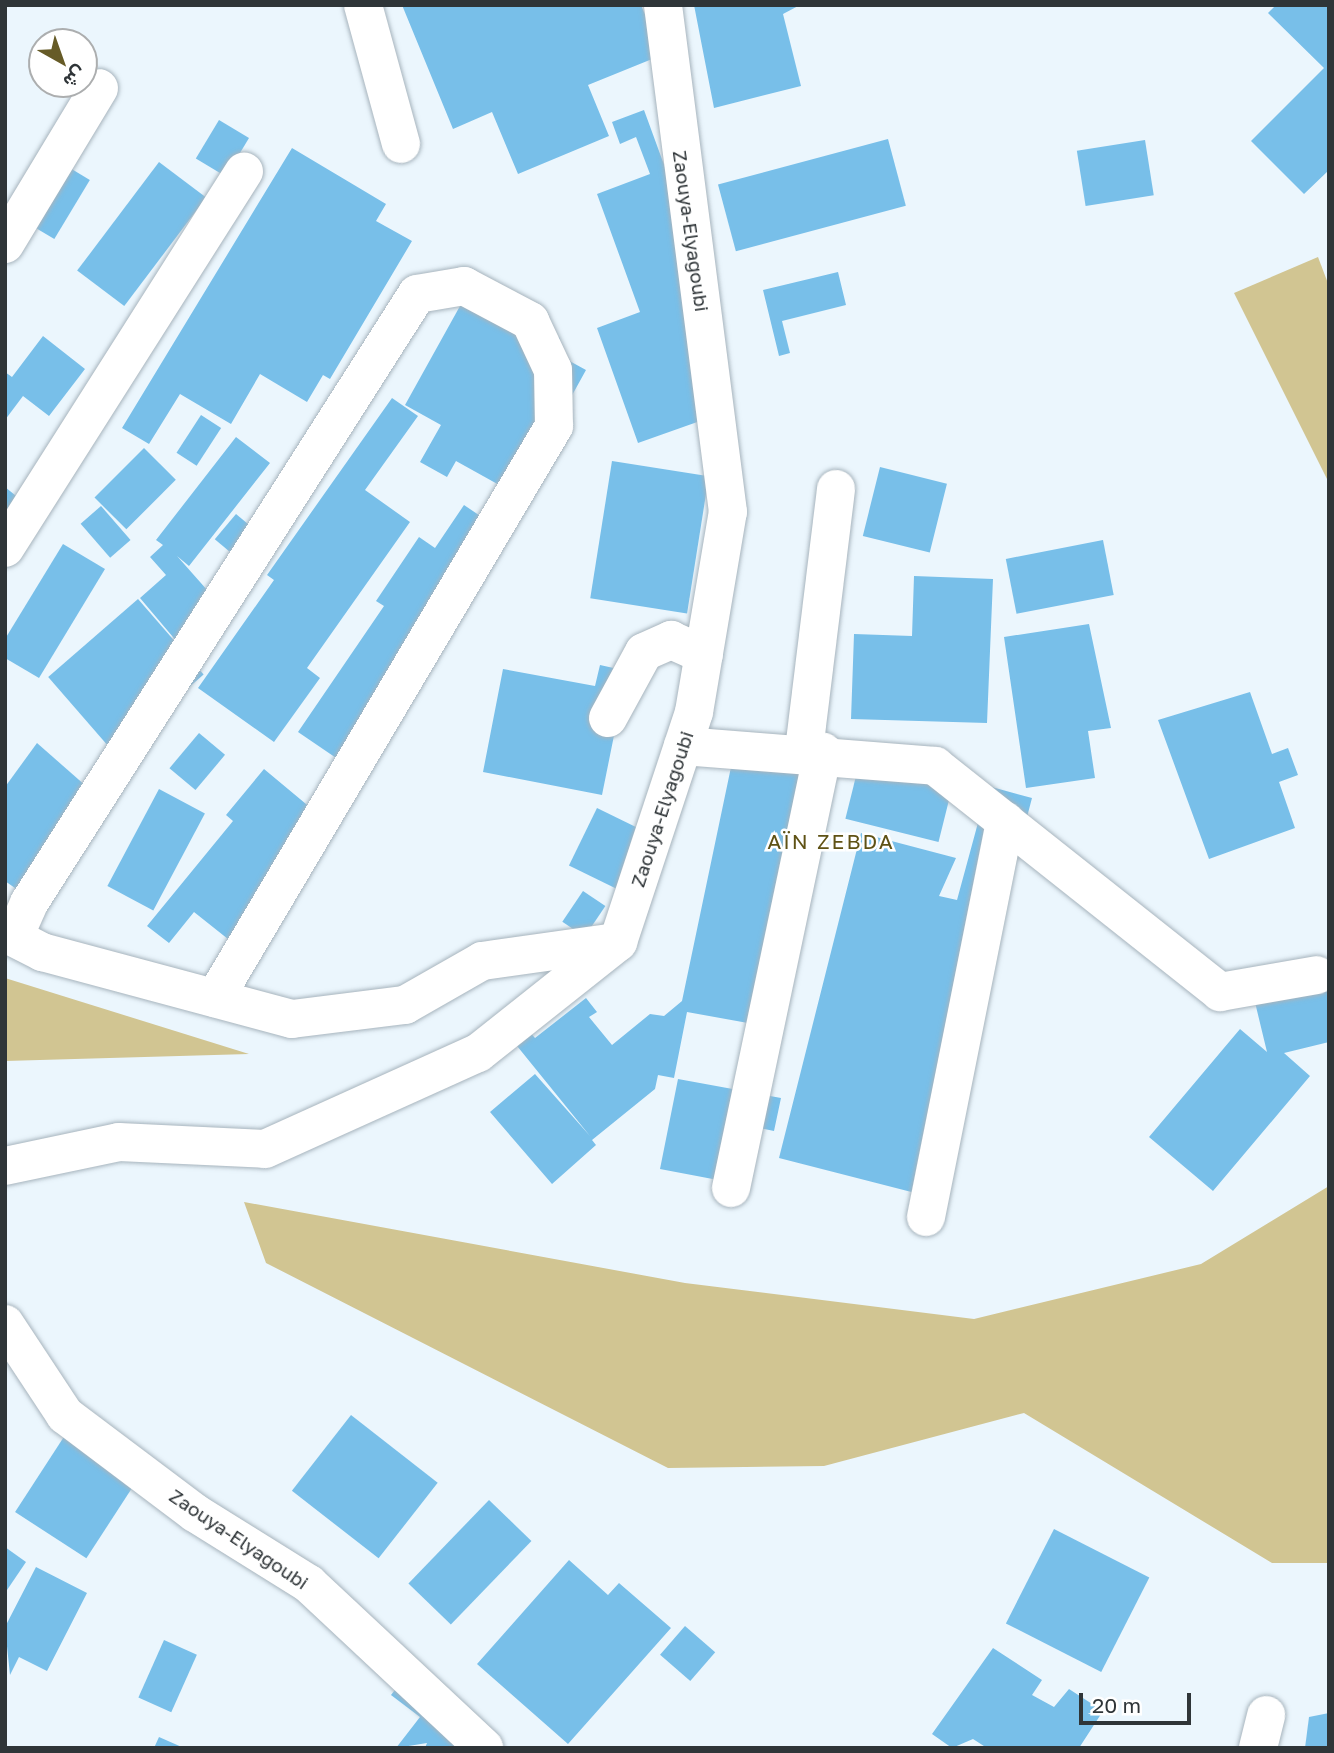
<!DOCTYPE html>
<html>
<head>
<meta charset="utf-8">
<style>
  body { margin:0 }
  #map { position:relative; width:1334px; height:1753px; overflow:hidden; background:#ebf6fd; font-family:"Golos Text",Vazirmatn,sans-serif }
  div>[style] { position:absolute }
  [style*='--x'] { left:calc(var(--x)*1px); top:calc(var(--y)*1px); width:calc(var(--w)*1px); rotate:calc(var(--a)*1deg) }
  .green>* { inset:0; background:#d1c592 }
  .building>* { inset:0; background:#78bfe9; transform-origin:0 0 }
  .roads { filter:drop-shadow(0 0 2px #a7b4bd) drop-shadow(0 0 2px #a7b4bd) }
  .street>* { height:38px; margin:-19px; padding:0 19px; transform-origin:19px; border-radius:19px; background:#fff }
  .secondary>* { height:38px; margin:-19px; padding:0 19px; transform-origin:19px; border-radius:19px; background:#fff }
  span { translate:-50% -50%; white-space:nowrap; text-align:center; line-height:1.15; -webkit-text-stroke:5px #fff; paint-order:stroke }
  .street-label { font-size:19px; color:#2f3538 }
  .neighbourhood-label { font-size:21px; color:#5f5215; letter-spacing:2px }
  .frame { position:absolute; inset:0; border:7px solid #2f3538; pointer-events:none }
  .north { position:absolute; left:28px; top:28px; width:70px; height:70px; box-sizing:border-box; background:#fff; border:2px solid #acaeaf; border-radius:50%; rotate:140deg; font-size:19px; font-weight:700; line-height:28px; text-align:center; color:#2f3538 }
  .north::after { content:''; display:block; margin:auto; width:24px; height:32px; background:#665b27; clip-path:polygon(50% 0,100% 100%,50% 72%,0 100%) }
  .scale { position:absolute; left:1079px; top:1693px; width:112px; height:32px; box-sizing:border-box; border:4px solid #2f3538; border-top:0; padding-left:9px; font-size:21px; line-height:24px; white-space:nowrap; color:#2f3538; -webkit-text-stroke:5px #fff; paint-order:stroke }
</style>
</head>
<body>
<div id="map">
  <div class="green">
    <i style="clip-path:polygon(1318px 257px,1329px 286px,1329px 483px,1234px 293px)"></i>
    <i style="clip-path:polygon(5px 978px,249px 1054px,5px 1061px)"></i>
    <i style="clip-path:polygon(1329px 1186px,1329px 1563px,1272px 1563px,1024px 1413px,824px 1466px,668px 1468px,266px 1263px,244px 1202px,685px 1283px,974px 1319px,1201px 1264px)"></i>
  </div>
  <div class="building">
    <i style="clip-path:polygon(402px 5px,641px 5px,662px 55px,588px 85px,609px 136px,518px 174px,492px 112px,453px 129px)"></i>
    <i style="clip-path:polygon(694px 5px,800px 5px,783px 14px,801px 86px,714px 108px)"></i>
    <i style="clip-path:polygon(1276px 5px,1329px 5px,1329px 170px,1304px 194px,1251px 141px,1324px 68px,1268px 13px)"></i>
    <i style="clip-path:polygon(644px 110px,689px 233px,717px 415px,638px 443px,597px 328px,640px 312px,597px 194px,650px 174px,636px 137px,620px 144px,612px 122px)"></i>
    <i style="left:219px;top:120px;width:35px;height:45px;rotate:31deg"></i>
    <i style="left:888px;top:139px;width:69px;height:176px;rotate:75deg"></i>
    <i style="left:1145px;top:140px;width:56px;height:69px;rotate:81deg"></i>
    <i style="clip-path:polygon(292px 148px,386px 204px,376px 221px,412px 241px,330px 379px,323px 375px,307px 402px,260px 374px,231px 424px,180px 394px,149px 444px,122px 428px)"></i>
    <i style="left:159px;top:162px;width:59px;height:136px;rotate:37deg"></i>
    <i style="left:65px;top:165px;width:29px;height:69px;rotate:31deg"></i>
    <i style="clip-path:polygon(838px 272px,846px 305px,782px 321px,790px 353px,779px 356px,763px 290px)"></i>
    <i style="clip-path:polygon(470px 288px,560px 338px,553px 352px,586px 370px,517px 495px,456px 461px,447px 477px,420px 462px,441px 425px,405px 405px)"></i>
    <i style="clip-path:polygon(43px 336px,85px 369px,49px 416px,23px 396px,5px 420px,5px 372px,12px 377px)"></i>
    <i style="clip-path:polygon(392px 398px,418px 416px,365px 490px,410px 522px,307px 668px,320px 678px,274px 742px,198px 688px,274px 580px,267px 575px)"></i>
    <i style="left:201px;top:415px;width:24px;height:45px;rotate:33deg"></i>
    <i style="clip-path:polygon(236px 437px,270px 463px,189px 566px,177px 556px,208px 591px,189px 656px,140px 598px,166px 575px,150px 557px,163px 545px,156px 540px)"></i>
    <i style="left:144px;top:448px;width:45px;height:70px;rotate:45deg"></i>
    <i style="left:612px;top:461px;width:98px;height:139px;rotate:9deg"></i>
    <i style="left:880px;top:467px;width:69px;height:71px;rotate:14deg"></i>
    <i style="clip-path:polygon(5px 487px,31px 508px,5px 533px)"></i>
    <i style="clip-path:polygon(464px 505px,504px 532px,345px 764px,298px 732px,384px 606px,376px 601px,419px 537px,435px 548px)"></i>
    <i style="left:101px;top:506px;width:45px;height:27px;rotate:49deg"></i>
    <i style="left:236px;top:514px;width:25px;height:33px;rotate:40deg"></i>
    <i style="left:1103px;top:540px;width:56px;height:99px;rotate:79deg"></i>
    <i style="clip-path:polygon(63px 544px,105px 569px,39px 678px,5px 658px,5px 639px)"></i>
    <i style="clip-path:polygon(914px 576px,993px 579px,987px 723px,851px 719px,854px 634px,912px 636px)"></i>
    <i style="left:138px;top:599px;width:100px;height:119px;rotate:49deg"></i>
    <i style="clip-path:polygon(1089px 624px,1111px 728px,1088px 731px,1095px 778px,1026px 788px,1004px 637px)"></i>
    <i style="clip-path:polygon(600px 665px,627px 671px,602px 795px,483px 772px,503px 669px,595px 686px)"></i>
    <i style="clip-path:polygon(1250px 692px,1272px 754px,1288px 748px,1298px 775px,1279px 782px,1295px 828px,1209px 859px,1158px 720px)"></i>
    <i style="left:199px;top:733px;width:34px;height:46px;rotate:40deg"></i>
    <i style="clip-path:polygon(37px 743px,103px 801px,32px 900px,5px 881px,5px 787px)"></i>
    <i style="left:864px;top:744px;width:96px;height:77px;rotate:14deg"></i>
    <i style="clip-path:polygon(735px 748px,825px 765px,759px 1025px,687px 1012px,674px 1078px,658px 1075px,655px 1089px,592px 1140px,596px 1145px,552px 1184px,490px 1112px,535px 1074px,590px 1136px,513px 1041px,527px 1029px,535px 1038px,586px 998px,597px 1012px,589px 1017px,612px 1045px,650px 1014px,664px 1016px,682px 1001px)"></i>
    <i style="clip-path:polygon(264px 769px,330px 824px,233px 943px,194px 912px,169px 943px,147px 926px,233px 821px,226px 815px)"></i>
    <i style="clip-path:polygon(988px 786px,1032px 798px,927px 1196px,779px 1158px,861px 833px,956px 858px,939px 896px,957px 900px)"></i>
    <i style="left:159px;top:789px;width:52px;height:110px;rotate:28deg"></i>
    <i style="left:597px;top:808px;width:58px;height:64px;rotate:26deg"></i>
    <i style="left:583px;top:891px;width:27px;height:37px;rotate:34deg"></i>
    <i style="clip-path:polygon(1329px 974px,1329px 1042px,1284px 1053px,1310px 1076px,1213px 1191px,1149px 1137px,1240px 1029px,1267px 1052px,1253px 994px)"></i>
    <i style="clip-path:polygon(678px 1079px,781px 1098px,774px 1131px,751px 1126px,739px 1184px,660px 1169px)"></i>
    <i style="left:351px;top:1415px;width:110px;height:96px;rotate:38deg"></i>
    <i style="left:69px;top:1429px;width:85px;height:99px;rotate:33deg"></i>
    <i style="left:489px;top:1500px;width:59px;height:116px;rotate:44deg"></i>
    <i style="left:1054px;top:1529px;width:107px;height:106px;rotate:27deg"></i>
    <i style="clip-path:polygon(5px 1547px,26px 1562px,5px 1593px)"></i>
    <i style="clip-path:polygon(569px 1560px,608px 1595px,619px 1583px,671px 1628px,568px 1744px,477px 1664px)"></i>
    <i style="clip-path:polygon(36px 1567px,87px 1593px,47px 1671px,19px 1657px,10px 1675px,5px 1627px)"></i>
    <i style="left:685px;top:1626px;width:40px;height:38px;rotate:41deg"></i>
    <i style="left:164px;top:1640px;width:36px;height:63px;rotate:24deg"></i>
    <i style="clip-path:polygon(993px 1648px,1042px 1680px,1032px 1695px,1054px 1707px,1069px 1689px,1103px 1711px,1079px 1748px,987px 1748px,973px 1739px,952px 1748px,932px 1734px)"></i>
    <i style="clip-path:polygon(416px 1663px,469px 1748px,425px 1748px,427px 1743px,396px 1748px,420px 1717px,391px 1695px)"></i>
    <i style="clip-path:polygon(1329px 1713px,1329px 1748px,1305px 1748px,1309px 1717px)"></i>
    <i style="clip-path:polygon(159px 1737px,184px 1748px,154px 1748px)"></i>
  </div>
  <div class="roads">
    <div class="street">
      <i style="--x:363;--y:5;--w:144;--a:74.7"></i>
      <i style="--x:5;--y:244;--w:182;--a:-58.9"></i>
      <i style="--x:5;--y:548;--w:446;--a:-57.6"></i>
      <i style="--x:608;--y:718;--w:75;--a:-61.4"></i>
      <i style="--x:644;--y:652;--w:30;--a:-24"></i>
      <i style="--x:671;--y:640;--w:36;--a:24"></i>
      <i style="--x:683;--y:746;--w:253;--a:4.5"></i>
      <i style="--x:935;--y:766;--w:364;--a:38.4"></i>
      <i style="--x:1220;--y:992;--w:98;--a:-9.9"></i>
      <i style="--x:804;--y:750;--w:263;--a:-83"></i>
      <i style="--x:5;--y:933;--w:42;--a:27.2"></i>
      <i style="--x:42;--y:952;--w:259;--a:15"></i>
      <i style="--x:292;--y:1019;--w:114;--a:-7.1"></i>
      <i style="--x:405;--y:1005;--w:89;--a:-29.7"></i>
      <i style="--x:482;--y:961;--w:137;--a:-8"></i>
      <i style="--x:14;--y:937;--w:37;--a:-66"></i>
      <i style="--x:29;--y:903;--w:722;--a:-57.5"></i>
      <i style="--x:417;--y:294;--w:48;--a:-9.7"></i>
      <i style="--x:464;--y:286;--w:75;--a:27.9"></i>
      <i style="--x:530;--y:321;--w:54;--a:64.9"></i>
      <i style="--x:553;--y:370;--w:56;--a:89"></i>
      <i style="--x:554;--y:426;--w:665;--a:120.65"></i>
      <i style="--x:731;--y:1188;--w:446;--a:-78.1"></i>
      <i style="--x:926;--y:1217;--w:404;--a:-78.7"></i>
      <i style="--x:1258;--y:1748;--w:34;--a:-76"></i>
    </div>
    <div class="secondary">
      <i style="--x:5;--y:1166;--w:116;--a:-11.9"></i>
      <i style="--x:119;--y:1142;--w:146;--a:2.7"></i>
      <i style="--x:265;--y:1149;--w:234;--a:-24.3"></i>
      <i style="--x:478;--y:1053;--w:179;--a:-38.4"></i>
      <i style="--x:618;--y:942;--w:242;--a:-71.7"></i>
      <i style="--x:694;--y:712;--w:203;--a:-80.4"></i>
      <i style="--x:728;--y:512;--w:511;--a:-97.31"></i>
      <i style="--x:5;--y:1324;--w:109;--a:56.6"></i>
      <i style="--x:65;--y:1415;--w:163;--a:37"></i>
      <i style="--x:195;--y:1513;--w:134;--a:31.9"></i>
      <i style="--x:309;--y:1584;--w:240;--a:43.1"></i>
    </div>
  </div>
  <div class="street-label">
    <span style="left:691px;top:231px;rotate:82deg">Zaouya-Elyagoubi</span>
    <span style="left:662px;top:809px;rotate:-72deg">Zaouya-Elyagoubi</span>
    <span style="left:239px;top:1539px;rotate:34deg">Zaouya-Elyagoubi</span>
  </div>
  <div class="neighbourhood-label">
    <span style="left:831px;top:841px">AÏN ZEBDA</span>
  </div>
  <div class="frame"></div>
  <div class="north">ش</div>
  <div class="scale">20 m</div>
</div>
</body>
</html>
